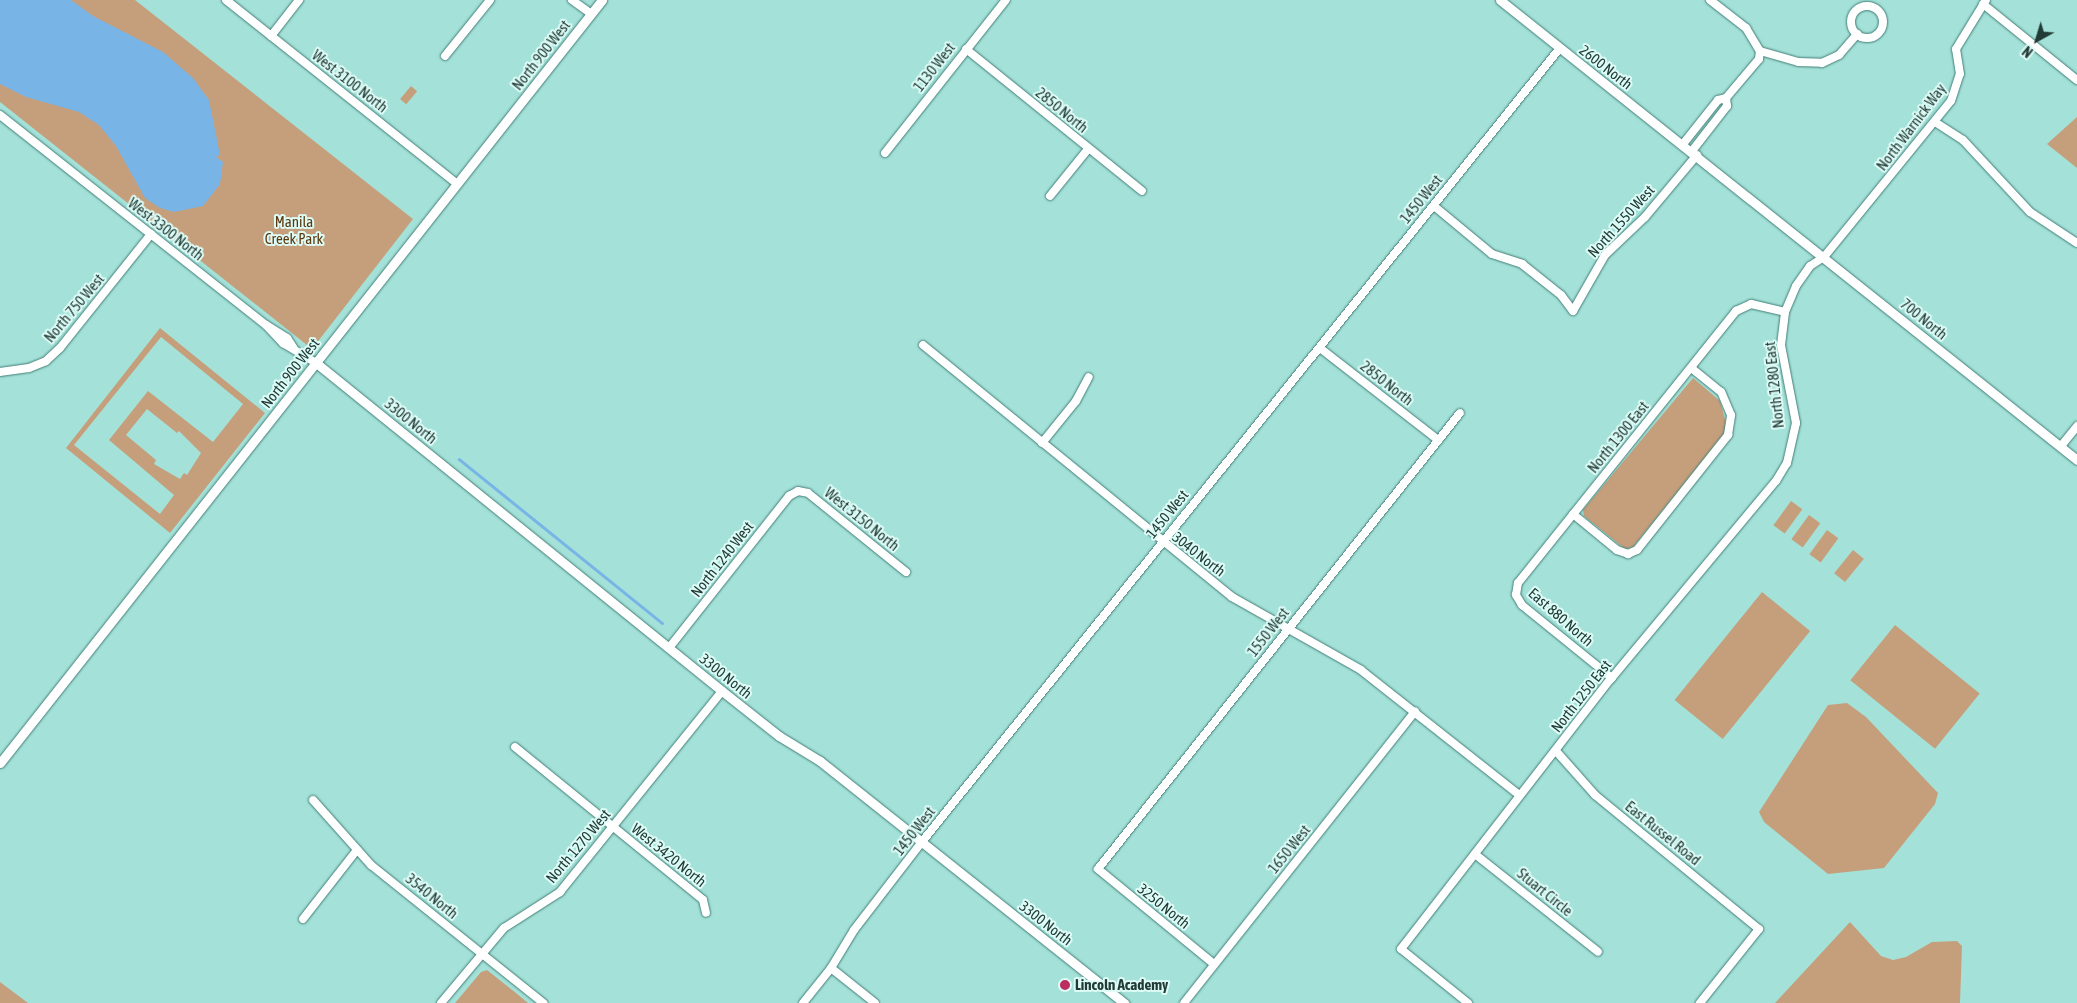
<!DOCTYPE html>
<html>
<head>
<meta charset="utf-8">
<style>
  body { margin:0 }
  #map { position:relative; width:2077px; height:1003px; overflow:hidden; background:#a4e2d9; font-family:"Asap Condensed",sans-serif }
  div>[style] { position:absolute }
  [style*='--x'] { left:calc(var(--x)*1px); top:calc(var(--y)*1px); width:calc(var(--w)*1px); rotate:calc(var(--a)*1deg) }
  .green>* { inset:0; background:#c59f7b; transform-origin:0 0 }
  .water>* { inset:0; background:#78b4e6 }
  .stream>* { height:2.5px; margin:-1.25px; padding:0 1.25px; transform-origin:1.25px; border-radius:1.25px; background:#78b4e6 }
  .roads { filter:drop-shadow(0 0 1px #427e77) drop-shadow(0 0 1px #427e77) }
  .minor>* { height:8px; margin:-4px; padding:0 4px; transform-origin:4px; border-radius:4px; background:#fff }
  .minor>.ring { margin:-4px; padding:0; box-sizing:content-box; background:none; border:8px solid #fff; border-radius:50% }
  .tertiary>* { height:9px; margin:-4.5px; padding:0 4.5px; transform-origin:4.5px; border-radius:4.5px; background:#fff }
  .dots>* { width:14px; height:14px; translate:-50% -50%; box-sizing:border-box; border:2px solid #defcf7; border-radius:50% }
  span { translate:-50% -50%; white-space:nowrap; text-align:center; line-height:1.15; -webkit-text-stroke:4px #defcf7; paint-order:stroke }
  .street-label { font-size:15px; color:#223b37 }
  .park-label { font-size:15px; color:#5d380e }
  .poi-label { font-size:15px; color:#223b37; font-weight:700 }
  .left { translate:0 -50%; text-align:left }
  .north { position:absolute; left:2012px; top:15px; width:50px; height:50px; -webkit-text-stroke:4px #defcf7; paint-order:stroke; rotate:219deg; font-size:14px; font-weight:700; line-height:20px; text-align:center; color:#223b37 }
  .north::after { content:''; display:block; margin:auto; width:18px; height:22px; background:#223b37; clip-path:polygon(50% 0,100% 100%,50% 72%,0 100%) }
</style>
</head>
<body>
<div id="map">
  <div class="green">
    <i style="clip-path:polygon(0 0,135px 0,413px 219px,312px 349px,0 102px)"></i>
    <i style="left:411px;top:86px;width:8px;height:17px;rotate:40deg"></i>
    <i style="clip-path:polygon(2077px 117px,2077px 168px,2047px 144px)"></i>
    <i style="clip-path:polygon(evenodd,160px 328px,265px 413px,170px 533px,66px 448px,160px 328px,161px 337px,243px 404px,213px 442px,148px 391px,109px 440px,174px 495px,160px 514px,74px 445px,161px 337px,160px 328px,147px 409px,177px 433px,179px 431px,201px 453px,187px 475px,184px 473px,180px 479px,154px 464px,156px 460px,126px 435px,147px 409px)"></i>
    <i style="clip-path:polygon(1693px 378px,1720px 401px,1726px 423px,1723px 435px,1633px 547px,1625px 549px,1584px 516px,1583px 510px)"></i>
    <i style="left:1791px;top:501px;width:14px;height:30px;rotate:36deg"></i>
    <i style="left:1809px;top:515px;width:14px;height:30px;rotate:36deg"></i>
    <i style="left:1827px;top:530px;width:14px;height:30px;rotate:36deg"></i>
    <i style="left:1853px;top:550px;width:14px;height:30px;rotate:39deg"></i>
    <i style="left:1762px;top:592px;width:62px;height:139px;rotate:39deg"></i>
    <i style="left:1895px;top:625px;width:109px;height:71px;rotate:39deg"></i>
    <i style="clip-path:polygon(1847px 703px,1866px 717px,1938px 793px,1935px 804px,1884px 868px,1828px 874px,1764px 822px,1759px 812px,1828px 705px)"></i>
    <i style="clip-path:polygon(1850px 922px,1881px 956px,1893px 960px,1906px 957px,1932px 942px,1957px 941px,1962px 946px,1960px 1003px,1775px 1003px)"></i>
    <i style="clip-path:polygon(487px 970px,516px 993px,528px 1003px,455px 1003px,481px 972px)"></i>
    <i style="clip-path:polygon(0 982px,28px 1003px,0 1003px)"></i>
  </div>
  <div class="water">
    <i style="clip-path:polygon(0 0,71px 0,93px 16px,163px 52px,193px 78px,209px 100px,220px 155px,216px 157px,223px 162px,220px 184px,203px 206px,174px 212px,160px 208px,145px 198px,116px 146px,99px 125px,79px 112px,26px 97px,0 84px)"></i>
  </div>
  <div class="stream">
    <i style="--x:459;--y:459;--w:261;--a:38.9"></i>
  </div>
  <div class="roads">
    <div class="minor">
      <i style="--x:226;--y:0;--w:295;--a:38.5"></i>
      <i style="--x:572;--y:0;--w:24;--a:36"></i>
      <i style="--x:1710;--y:0;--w:46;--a:37.9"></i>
      <i style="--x:1746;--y:28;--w:27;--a:59"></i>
      <i style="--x:1983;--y:4;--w:121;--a:39"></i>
      <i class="ring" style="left:1851px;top:6px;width:24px;height:24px"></i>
      <i style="--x:271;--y:36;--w:46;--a:-52.1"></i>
      <i style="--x:966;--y:49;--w:226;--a:38.9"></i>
      <i style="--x:1760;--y:51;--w:40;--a:16"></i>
      <i style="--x:1798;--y:62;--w:24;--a:2"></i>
      <i style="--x:1822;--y:63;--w:19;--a:-25"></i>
      <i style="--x:1839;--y:55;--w:28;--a:-49"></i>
      <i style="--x:445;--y:56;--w:72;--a:-51.2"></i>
      <i style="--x:0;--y:115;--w:339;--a:38.3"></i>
      <i style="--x:266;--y:325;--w:25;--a:47"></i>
      <i style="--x:283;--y:343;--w:37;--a:31"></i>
      <i style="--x:1935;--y:122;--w:33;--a:33"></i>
      <i style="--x:1963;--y:140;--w:98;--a:47.1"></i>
      <i style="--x:2030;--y:212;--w:56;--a:33.4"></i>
      <i style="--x:1683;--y:144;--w:56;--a:-51.5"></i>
      <i style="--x:1718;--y:100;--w:8;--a:-14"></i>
      <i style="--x:1692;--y:151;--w:57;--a:-52.1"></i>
      <i style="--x:1727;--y:106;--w:8;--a:-97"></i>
      <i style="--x:1726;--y:98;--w:51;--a:-49.8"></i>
      <i style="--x:1759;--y:59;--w:8;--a:-83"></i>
      <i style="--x:885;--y:153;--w:195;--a:-51.7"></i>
      <i style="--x:1050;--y:196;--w:60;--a:-51"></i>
      <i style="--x:1434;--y:206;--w:75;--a:39.6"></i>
      <i style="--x:1492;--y:254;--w:32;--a:18"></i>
      <i style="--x:1522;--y:264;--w:50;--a:38.5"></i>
      <i style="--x:1561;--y:295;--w:20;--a:53"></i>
      <i style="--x:1573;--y:311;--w:64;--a:-60.3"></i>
      <i style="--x:1605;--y:255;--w:55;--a:-43.5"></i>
      <i style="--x:1645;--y:217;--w:81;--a:-50"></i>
      <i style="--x:266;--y:325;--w:25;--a:32"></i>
      <i style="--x:287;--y:338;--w:11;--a:56"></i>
      <i style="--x:923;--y:345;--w:399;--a:39.2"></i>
      <i style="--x:1232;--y:597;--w:148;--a:29.5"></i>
      <i style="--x:1361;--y:670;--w:201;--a:38.3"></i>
      <i style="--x:1320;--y:348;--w:150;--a:37.9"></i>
      <i style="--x:0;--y:372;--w:29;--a:-8"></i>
      <i style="--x:29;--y:368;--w:18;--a:-22"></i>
      <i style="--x:46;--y:361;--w:19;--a:-43"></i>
      <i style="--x:60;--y:348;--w:146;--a:-51.4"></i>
      <i style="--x:1042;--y:443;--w:54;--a:-51"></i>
      <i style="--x:1076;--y:401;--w:27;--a:-62"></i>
      <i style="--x:2061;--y:446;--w:26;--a:-51"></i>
      <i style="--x:1573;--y:514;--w:57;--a:39.3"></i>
      <i style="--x:1617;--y:550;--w:12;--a:20"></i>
      <i style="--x:1628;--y:554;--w:10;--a:-24"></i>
      <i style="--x:1637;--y:550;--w:147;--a:-51.6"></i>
      <i style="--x:1728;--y:435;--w:20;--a:-81"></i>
      <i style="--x:1731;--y:415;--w:25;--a:-113"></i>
      <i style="--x:1721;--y:392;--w:38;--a:-141"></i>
      <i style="--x:669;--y:648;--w:194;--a:-51.7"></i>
      <i style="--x:789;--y:496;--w:10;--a:-29"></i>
      <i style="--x:798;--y:491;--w:10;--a:11"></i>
      <i style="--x:808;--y:493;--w:126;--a:38.9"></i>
      <i style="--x:1612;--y:678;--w:116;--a:-141"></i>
      <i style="--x:1522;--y:605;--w:12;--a:-121"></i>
      <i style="--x:1516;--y:595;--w:12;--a:-81"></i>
      <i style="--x:1518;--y:583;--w:349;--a:-51.3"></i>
      <i style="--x:1736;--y:311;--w:17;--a:-25"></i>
      <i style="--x:1751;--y:304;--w:35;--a:13"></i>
      <i style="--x:515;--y:747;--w:242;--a:39.1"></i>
      <i style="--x:703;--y:900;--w:13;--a:77"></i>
      <i style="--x:1556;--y:751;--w:59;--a:48.4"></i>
      <i style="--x:1595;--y:795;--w:212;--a:39.3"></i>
      <i style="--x:1759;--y:929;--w:95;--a:128.6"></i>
      <i style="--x:313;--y:800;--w:87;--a:48.3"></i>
      <i style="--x:371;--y:865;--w:221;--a:38.7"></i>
      <i style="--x:1475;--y:854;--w:157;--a:38.5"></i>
      <i style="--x:303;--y:919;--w:88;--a:-52"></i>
      <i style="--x:1214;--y:964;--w:150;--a:-140.7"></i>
      <i style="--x:1098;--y:869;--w:582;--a:-51.56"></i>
      <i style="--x:831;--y:968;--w:56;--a:38.5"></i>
      <i style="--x:441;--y:1003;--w:98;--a:-50"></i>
      <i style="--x:504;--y:928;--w:67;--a:-32.7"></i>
      <i style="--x:560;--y:892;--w:258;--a:-51.1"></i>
      <i style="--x:803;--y:1003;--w:45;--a:-51.3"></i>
      <i style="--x:831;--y:968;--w:44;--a:-58.8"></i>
      <i style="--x:854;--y:930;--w:110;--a:-52.4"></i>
      <i style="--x:921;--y:843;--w:1020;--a:-51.21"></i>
      <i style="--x:1184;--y:1003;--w:372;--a:-51.6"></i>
      <i style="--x:1468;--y:1003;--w:86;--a:-141.1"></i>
      <i style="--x:1401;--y:949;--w:341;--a:-52.2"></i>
      <i style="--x:1610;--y:680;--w:259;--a:-50.2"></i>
      <i style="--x:1776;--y:481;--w:21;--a:-59"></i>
      <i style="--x:1787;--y:463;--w:41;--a:-77.3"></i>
      <i style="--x:1796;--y:423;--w:79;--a:-100.9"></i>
      <i style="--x:1781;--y:345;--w:33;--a:-83"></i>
      <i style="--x:1785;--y:312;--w:28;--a:-67"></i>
      <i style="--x:1796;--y:286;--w:24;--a:-55"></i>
      <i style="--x:1810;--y:266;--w:17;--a:-33"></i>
      <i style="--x:1824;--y:257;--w:201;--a:-50.9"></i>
      <i style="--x:1951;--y:101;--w:28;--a:-72"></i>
      <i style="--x:1960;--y:74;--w:25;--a:-99"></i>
      <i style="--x:1956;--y:49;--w:57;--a:-58.5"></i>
    </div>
    <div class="tertiary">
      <i style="--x:1500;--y:0;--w:738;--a:38.56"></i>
      <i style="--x:315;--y:362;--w:523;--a:38.95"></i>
      <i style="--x:722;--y:691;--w:73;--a:38.3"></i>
      <i style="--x:779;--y:736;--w:48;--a:31.4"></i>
      <i style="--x:820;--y:761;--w:389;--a:38.5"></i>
      <i style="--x:0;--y:763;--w:972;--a:-51.73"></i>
    </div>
  </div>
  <div class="dots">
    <i style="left:1065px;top:985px;background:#bc2e5f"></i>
  </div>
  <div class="street-label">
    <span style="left:541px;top:55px;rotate:-52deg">North 900 West</span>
    <span style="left:934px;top:67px;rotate:-52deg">1130 West</span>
    <span style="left:1606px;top:67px;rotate:38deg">2600 North</span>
    <span style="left:350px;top:81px;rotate:38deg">West 3100 North</span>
    <span style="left:1062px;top:110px;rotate:39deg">2850 North</span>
    <span style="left:1911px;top:127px;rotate:-53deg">North Warnick Way</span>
    <span style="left:1421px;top:199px;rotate:-51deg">1450 West</span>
    <span style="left:1621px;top:221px;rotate:-48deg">North 1550 West</span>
    <span style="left:166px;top:229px;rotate:38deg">West 3300 North</span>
    <span style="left:74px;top:308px;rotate:-50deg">North 750 West</span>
    <span style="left:1924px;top:319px;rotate:39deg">700 North</span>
    <span style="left:290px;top:373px;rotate:-52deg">North 900 West</span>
    <span style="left:1387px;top:383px;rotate:38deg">2850 North</span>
    <span style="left:1774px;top:385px;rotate:-96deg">North 1280 East</span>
    <span style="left:411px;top:421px;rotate:39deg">3300 North</span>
    <span style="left:1618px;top:437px;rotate:-51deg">North 1300 East</span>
    <span style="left:1167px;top:514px;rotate:-51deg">1450 West</span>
    <span style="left:862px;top:519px;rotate:39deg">West 3150 North</span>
    <span style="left:1199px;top:554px;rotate:38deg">3040 North</span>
    <span style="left:722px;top:559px;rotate:-52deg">North 1240 West</span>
    <span style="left:1561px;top:617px;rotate:41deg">East 880 North</span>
    <span style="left:1268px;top:632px;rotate:-52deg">1550 West</span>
    <span style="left:726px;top:676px;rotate:39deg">3300 North</span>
    <span style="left:1581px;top:696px;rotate:-52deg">North 1250 East</span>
    <span style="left:914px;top:831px;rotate:-52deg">1450 West</span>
    <span style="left:1663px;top:833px;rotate:39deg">East Russel Road</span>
    <span style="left:578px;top:846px;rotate:-50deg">North 1270 West</span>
    <span style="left:1289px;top:849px;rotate:-51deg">1650 West</span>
    <span style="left:669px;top:855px;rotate:39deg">West 3420 North</span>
    <span style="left:1545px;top:892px;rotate:39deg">Stuart Circle</span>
    <span style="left:432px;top:896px;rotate:39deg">3540 North</span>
    <span style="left:1164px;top:906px;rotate:39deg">3250 North</span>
    <span style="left:1046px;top:923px;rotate:38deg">3300 North</span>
  </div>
  <div class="park-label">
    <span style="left:294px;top:230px">Manila<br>Creek Park</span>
  </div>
  <div class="poi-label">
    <span class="left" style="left:1075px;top:985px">Lincoln Academy</span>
  </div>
  <div class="north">N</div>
</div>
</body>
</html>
